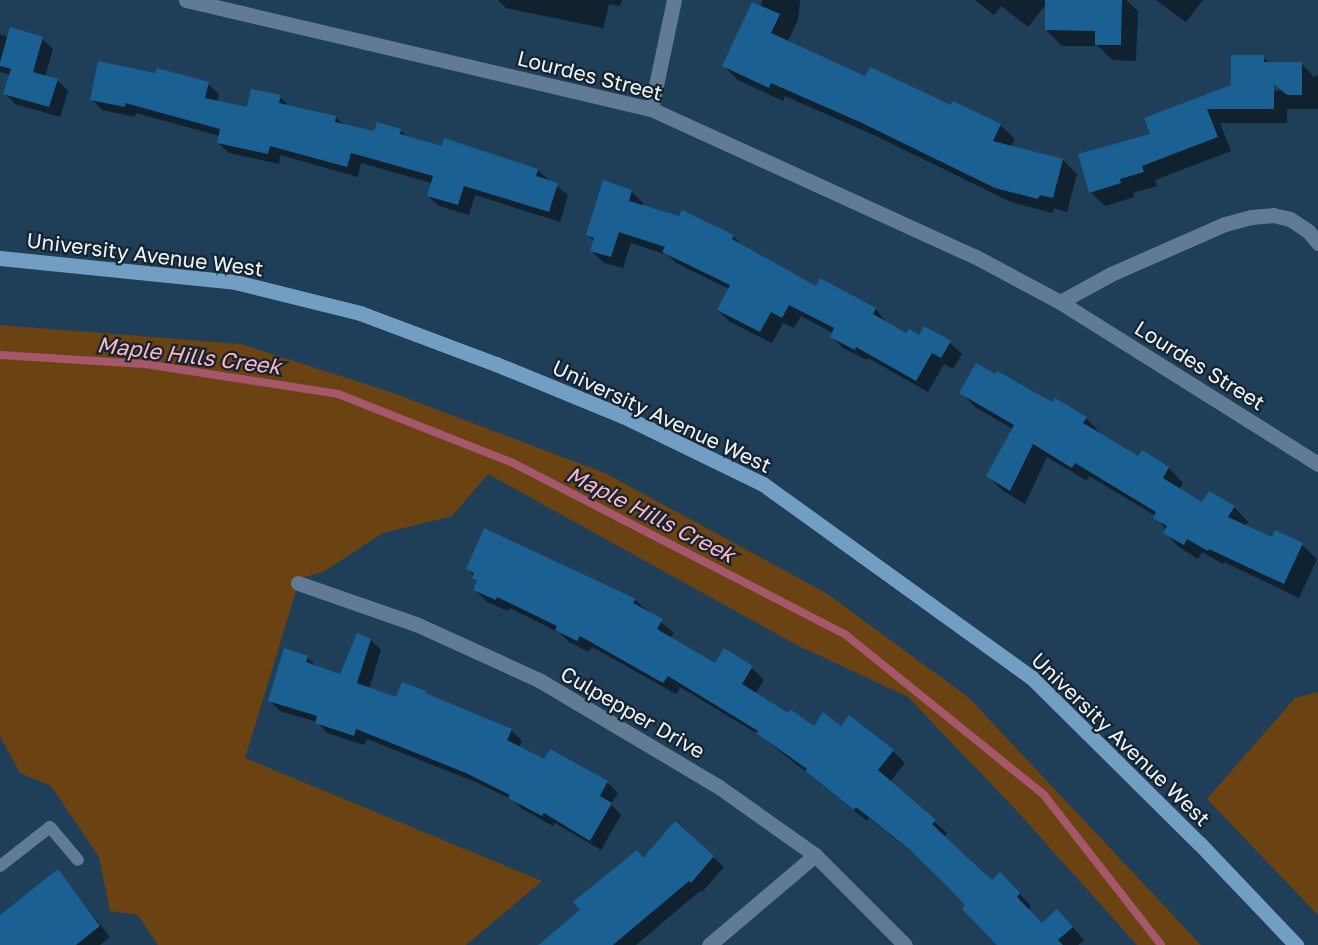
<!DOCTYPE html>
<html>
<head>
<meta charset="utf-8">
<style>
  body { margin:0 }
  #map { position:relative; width:1318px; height:945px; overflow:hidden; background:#1f3e58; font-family:"Golos Text",sans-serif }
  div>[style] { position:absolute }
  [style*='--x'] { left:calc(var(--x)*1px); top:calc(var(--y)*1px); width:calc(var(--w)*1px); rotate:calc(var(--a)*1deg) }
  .green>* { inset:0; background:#6b4313 }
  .shadow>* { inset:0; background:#0007 }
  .stream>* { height:8px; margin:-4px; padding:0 4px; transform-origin:4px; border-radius:4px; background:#a7576b }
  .building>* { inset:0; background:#1a6093 }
  .service>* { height:12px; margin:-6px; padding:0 6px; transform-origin:6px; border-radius:6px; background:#607b93 }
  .minor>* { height:15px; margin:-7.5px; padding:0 7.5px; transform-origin:7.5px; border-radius:7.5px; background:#607b93 }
  .secondary>* { height:15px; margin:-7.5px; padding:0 7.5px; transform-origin:7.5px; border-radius:7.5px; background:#739ec3 }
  span { translate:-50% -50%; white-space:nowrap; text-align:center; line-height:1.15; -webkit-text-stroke:4.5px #162430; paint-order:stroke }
  .street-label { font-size:21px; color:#eef5fc }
  .water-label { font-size:22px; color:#fcb7c5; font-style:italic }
</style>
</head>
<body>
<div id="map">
  <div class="green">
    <i style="clip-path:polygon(0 325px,241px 344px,393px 393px,605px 473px,826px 593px,968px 697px,1201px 945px,1137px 945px,1016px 810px,908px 697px,797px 645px,488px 474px,452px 516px,383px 533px,323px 572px,300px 578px,245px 758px,542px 881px,466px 945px,158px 945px,138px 915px,110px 911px,99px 857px,51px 786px,20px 773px,0 736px)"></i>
    <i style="clip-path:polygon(1318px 692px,1318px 915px,1207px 799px,1295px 698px)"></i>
  </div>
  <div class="shadow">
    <i style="clip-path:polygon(498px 0,622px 0,620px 6px,609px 4px,603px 28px,506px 8px)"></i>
    <i style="clip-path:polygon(762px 0,800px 0,798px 20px,788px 41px,866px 78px,1000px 125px,1015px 139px,1011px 147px,1063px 160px,1077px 174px,1067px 212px,1054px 208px,1052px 213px,1011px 202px,878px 137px,785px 96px,783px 101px,738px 80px,724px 66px,761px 8px)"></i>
    <i style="clip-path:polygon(975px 0,1126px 0,1138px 11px,1136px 61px,1112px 60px,1098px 46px,1062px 46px,1046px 30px,1047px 3px,1028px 27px,1001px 6px,994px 15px)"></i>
    <i style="clip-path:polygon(1156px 0,1203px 0,1186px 22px)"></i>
    <i style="clip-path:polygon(0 34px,8px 38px,42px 39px,53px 49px,45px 77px,57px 80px,68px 91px,60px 117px,15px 104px,5px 93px,10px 75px,0 72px)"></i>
    <i style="clip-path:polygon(evenodd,1263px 57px,1271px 64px,1302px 64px,1314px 77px,1318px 75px,1318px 109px,1287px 109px,1287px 123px,1220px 123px,1231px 151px,1155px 180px,1157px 186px,1133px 193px,1134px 197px,1105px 206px,1091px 192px,1152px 135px,1233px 86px,1263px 57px,1272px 80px,1282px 89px,1272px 92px,1272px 80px)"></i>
    <i style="clip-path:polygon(208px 84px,219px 94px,217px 102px,248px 109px,280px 97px,290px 107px,335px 117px,345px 126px,375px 133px,400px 130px,408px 138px,537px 170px,568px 195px,560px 222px,475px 195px,469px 215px,439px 206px,428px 196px,432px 183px,361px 163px,358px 177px,280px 155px,279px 164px,229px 153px,218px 143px,220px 136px,136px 113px,135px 117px,102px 110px,92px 99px)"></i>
    <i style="clip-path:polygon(631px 191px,643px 203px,642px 206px,733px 236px,745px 248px,816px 288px,820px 280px,876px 309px,886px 323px,907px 335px,950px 343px,962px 354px,953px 369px,944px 364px,928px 392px,868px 358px,867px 360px,843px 348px,831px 336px,833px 333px,801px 316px,794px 328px,783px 323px,772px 343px,730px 322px,718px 310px,729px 289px,676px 263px,668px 255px,631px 243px,623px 268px,604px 263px,592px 251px,594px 242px,588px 235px)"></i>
    <i style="clip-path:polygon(961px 392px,1053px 404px,1086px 418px,1100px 433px,1099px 435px,1138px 458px,1142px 453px,1169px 468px,1183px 483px,1179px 489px,1203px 504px,1234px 507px,1248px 522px,1245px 526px,1273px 539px,1302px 545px,1317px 559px,1299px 598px,1224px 562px,1223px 564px,1202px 552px,1198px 559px,1179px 547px,1165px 532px,1166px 530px,1156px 516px,1089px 476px,1087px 481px,1047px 457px,1025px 504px,1002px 490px,988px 476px,1013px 429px,975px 407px)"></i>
    <i style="clip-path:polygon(468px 569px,635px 600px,674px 633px,670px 639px,715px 665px,752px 668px,764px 680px,755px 694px,788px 715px,814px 728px,841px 728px,893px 751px,905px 763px,890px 782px,947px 833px,944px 837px,992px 882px,1000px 874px,1031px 906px,1028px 910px,1042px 925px,1069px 923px,1084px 940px,1078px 945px,1013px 945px,967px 905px,924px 862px,869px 818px,867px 821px,761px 736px,680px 687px,676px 694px,592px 647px,589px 652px,569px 642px,560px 633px,510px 608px,508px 611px,487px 602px,474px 589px,478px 581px)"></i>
    <i style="clip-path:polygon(371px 640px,381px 650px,369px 689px,397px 699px,488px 722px,490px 720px,511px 730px,522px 741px,519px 747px,545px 761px,550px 751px,607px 782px,618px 793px,611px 804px,621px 815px,601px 850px,555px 823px,553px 826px,521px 808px,513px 800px,478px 783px,367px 739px,364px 745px,327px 733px,317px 722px,280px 711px,270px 701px,307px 657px,318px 668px,341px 676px)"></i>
    <i style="clip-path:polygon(675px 823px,724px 867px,702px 892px,700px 891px,636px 945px,540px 945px,644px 859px)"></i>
    <i style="clip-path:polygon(58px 871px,110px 937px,100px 945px,0 945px,0 917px)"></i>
  </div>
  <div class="stream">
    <i style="--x:0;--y:355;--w:145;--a:3.6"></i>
    <i style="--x:145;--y:364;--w:195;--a:8.8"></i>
    <i style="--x:338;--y:394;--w:188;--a:21.5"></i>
    <i style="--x:513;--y:463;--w:375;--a:27.3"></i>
    <i style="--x:846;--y:635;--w:255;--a:38.9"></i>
    <i style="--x:1044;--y:795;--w:190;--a:52"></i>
  </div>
  <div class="building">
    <i style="clip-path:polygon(1045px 0,1122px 0,1121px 45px,1095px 45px,1095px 31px,1045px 30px)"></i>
    <i style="clip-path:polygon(752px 2px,780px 14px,771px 33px,865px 76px,870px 67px,951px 105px,953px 101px,1001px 124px,993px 141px,1063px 159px,1053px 198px,1040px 195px,1038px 199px,995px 188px,862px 123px,771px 83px,769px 88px,722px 66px)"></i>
    <i style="clip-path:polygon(10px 27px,43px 37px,33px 72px,58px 79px,49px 107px,3px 94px,11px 69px,0 66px,0 62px)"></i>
    <i style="clip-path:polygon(1231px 55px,1264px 55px,1264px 62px,1302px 62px,1302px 95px,1287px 95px,1274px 84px,1274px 109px,1207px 109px,1218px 137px,1142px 166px,1144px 172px,1120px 179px,1121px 183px,1089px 193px,1078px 154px,1150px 134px,1144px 118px,1231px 85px)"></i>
    <i style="clip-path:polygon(98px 61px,155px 73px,157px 68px,209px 82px,205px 98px,247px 107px,251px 89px,281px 95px,279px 103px,336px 116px,335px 122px,374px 131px,377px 122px,401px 129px,400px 134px,442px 146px,444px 138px,538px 169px,536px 176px,558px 183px,549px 212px,464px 186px,458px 205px,427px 196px,433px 176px,351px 153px,347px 167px,270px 146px,268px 154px,217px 143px,220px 129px,125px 103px,125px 107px,90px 100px)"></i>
    <i style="clip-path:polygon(603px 180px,632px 190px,629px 201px,679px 216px,682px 210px,734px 235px,732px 239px,816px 286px,820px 278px,876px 308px,873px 314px,906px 333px,909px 329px,919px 335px,924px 326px,951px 341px,941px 358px,932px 353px,916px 381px,856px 347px,855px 350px,830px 337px,834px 328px,789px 305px,782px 318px,771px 312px,760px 332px,717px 310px,730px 285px,662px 252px,665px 247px,619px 232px,611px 257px,590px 251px,594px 238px,586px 235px)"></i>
    <i style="clip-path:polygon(976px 363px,995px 374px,997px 371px,1052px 402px,1055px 398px,1087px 417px,1083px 423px,1095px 430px,1138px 456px,1142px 450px,1169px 467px,1163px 478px,1202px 502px,1209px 491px,1235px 506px,1228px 517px,1272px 537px,1275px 530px,1303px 543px,1284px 584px,1209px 549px,1208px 551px,1187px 539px,1184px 545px,1163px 533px,1167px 526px,1153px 518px,1156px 512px,1075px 463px,1072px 468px,1033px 444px,1010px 491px,986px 476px,1014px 425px,959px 393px)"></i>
    <i style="clip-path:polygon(484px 528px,636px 599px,633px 603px,663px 619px,657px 629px,715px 663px,724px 648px,753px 666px,742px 684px,788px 713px,790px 709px,814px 726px,823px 712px,841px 726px,849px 715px,894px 750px,878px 770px,936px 820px,932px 824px,971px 861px,992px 880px,1000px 872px,1020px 893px,1017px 897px,1042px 923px,1057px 909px,1073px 927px,1058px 940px,1063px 945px,997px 945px,962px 909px,965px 905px,947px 886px,910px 850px,856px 807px,854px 810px,805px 771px,807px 769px,756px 733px,758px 731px,668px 676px,663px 683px,580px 636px,577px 641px,555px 630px,557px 626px,497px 597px,496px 600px,473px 590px,477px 580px,472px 578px,474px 573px,466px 569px)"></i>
    <i style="clip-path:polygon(357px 633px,371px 639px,357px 683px,396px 697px,402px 682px,426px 691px,425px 693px,512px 729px,507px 740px,544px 759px,550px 749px,608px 781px,600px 796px,612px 803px,590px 841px,544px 813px,542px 816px,508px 798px,510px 795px,466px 773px,356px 729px,354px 736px,315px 723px,317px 716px,268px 701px,284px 648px,308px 656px,306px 662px,340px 674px)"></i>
    <i style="clip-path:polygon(675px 821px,714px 856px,691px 883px,689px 881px,613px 945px,538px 945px,580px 910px,573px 902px,637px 850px,643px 858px)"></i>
    <i style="clip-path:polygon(58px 869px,100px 926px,76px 945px,0 945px,0 915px)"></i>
  </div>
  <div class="service">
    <i style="--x:0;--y:866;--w:63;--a:-38"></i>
    <i style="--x:50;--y:827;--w:43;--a:49.7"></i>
  </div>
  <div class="minor">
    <i style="--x:186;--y:0;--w:478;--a:13.2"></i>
    <i style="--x:651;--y:109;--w:355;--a:24.5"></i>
    <i style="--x:974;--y:256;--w:98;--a:28.1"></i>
    <i style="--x:1060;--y:302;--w:305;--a:32.1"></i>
    <i style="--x:651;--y:109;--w:111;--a:-78.1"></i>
    <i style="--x:1060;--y:302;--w:58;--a:-28.8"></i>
    <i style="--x:1111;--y:274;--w:124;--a:-23.7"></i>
    <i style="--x:1225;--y:224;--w:27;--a:-15"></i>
    <i style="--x:1251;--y:217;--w:22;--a:-5"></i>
    <i style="--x:1273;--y:215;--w:17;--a:13"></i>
    <i style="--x:1290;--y:219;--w:22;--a:34"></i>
    <i style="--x:1308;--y:231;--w:16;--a:50"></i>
    <i style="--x:298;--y:583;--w:125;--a:19.2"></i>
    <i style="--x:416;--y:624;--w:135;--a:24.5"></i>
    <i style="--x:539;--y:680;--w:209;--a:30.7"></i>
    <i style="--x:719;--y:787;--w:118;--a:35.3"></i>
    <i style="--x:815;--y:855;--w:127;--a:45"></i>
    <i style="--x:709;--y:945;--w:139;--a:-40.3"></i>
  </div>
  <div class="secondary">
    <i style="--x:0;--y:258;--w:236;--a:5.8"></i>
    <i style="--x:235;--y:282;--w:129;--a:13.9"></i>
    <i style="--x:360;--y:313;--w:145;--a:20.6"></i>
    <i style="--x:496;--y:364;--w:137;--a:22.3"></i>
    <i style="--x:623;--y:416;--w:156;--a:25.9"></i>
    <i style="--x:763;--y:484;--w:332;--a:35.8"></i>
    <i style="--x:1032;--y:678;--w:235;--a:44.7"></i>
    <i style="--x:1199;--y:843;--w:141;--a:46.4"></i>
  </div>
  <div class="street-label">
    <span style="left:590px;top:75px;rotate:14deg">Lourdes Street</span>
    <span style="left:145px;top:254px;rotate:7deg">University Avenue West</span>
    <span style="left:1200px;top:365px;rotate:32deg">Lourdes Street</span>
    <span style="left:662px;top:416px;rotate:25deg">University Avenue West</span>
    <span style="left:633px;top:712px;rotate:30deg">Culpepper Drive</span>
    <span style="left:1121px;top:739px;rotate:44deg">University Avenue West</span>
  </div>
  <div class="water-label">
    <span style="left:189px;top:355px;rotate:7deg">Maple Hills Creek</span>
    <span style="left:651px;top:514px;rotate:27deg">Maple Hills Creek</span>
  </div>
</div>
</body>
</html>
